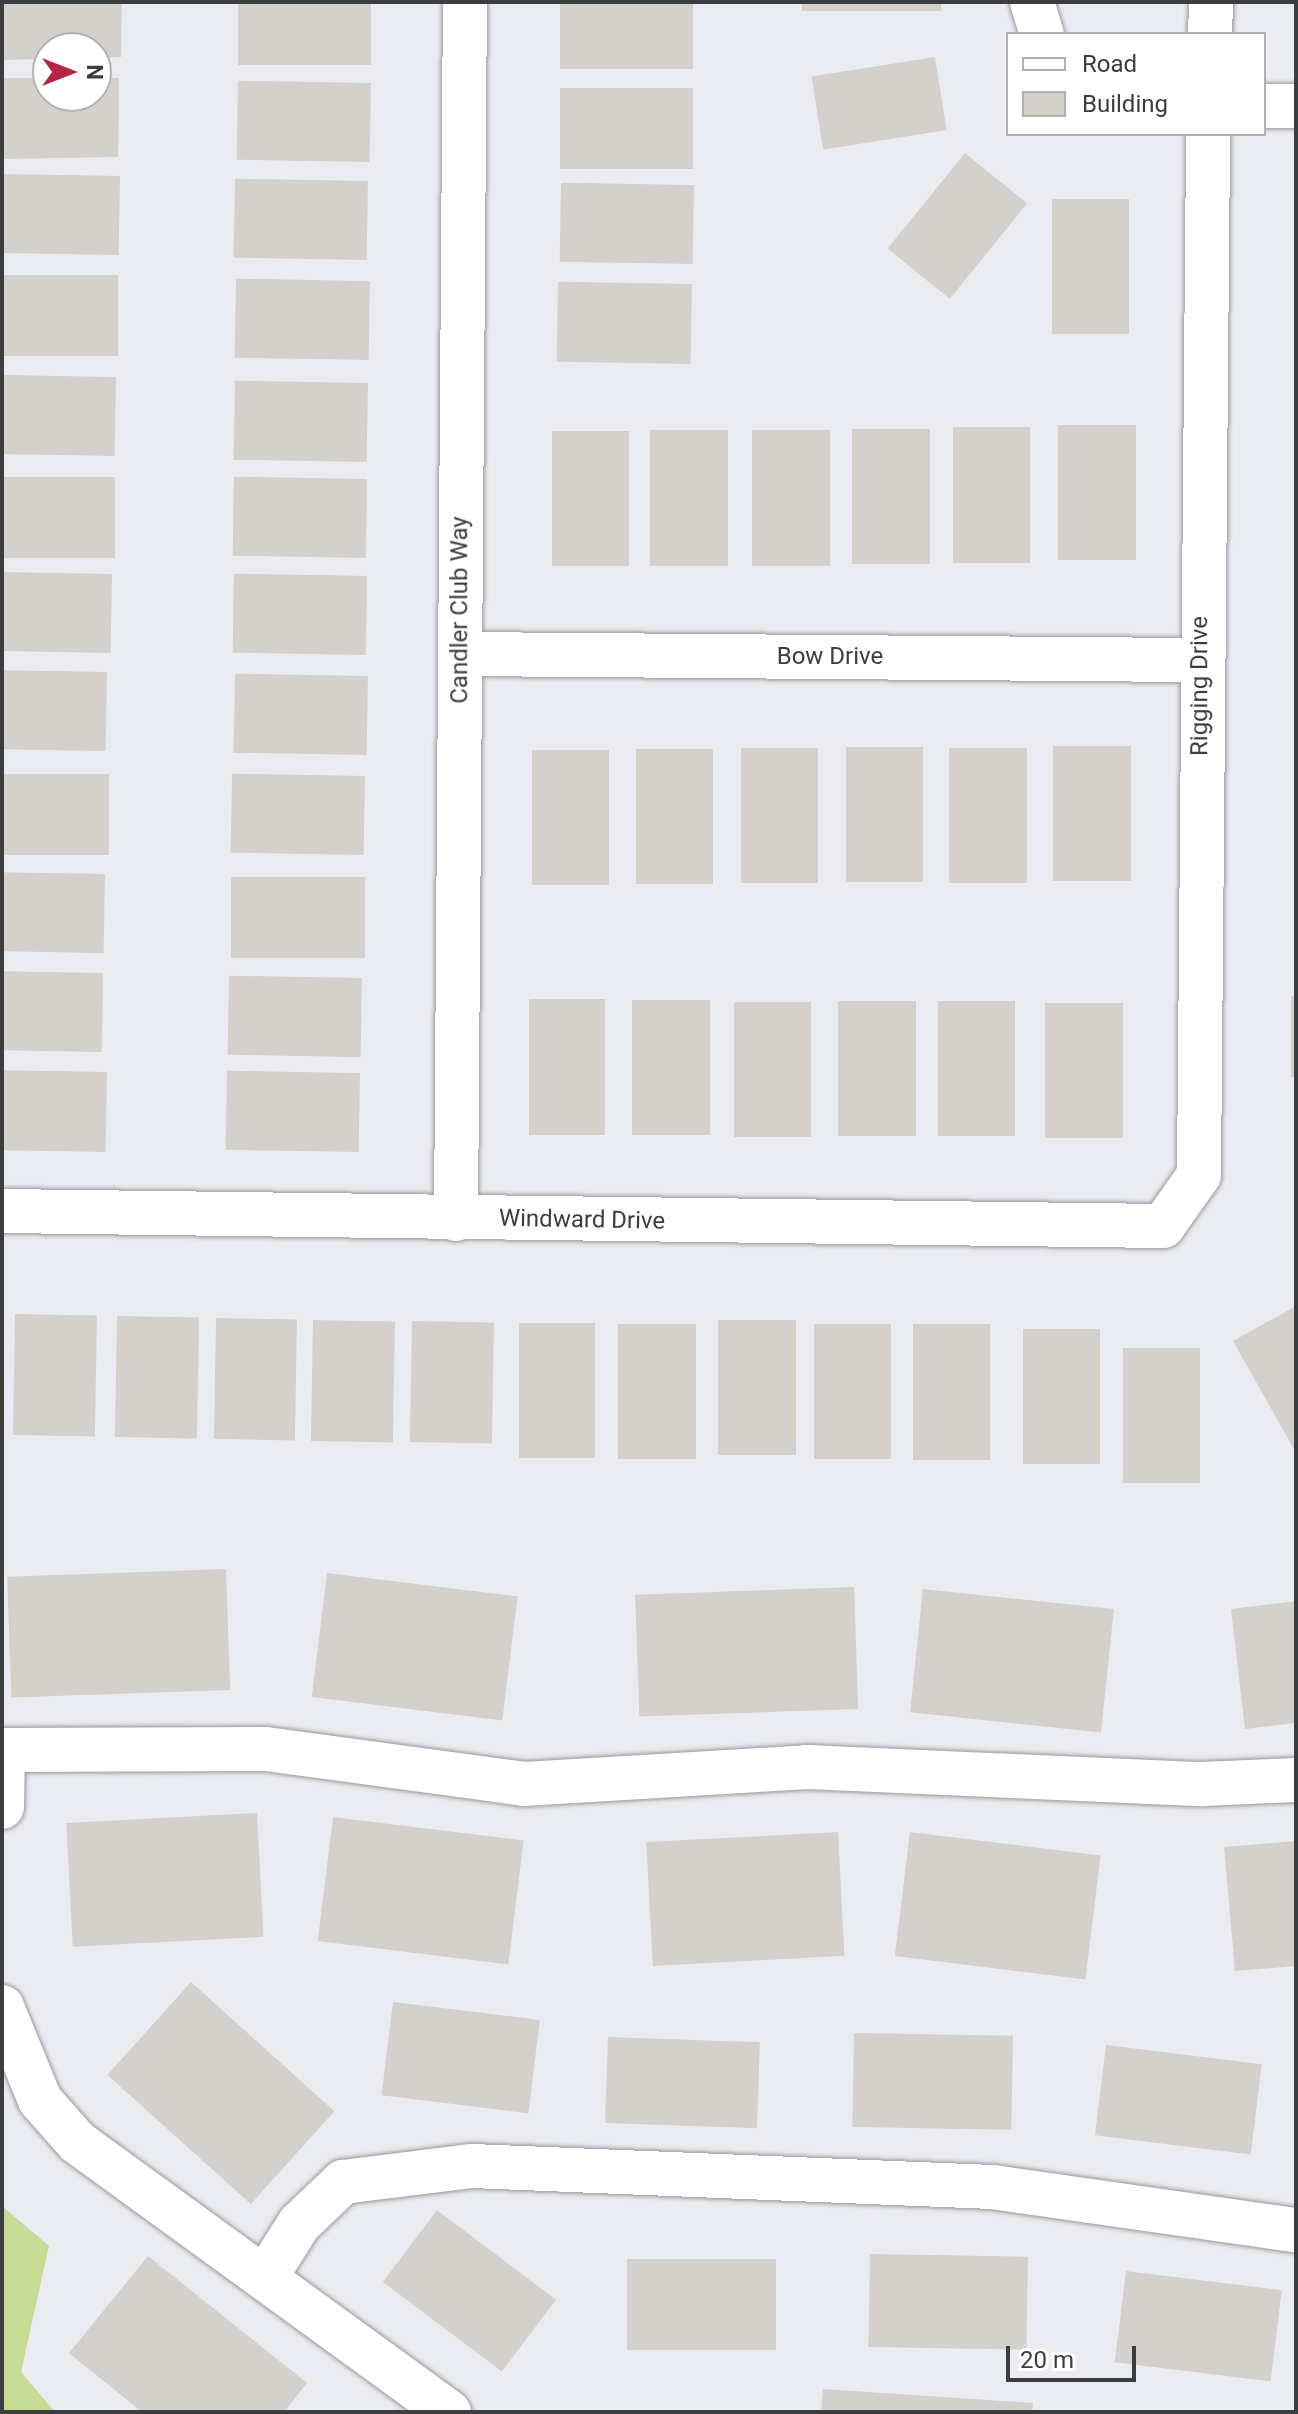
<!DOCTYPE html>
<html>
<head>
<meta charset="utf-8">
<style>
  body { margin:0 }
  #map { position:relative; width:1298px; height:2414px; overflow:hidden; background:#ebecf1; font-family:Roboto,sans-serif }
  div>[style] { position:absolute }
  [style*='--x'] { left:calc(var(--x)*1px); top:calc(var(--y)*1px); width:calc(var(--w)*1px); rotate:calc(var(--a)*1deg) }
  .green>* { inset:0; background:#c6db94 }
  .building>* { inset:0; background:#d4d1cd; transform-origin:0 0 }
  .roads { filter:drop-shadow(0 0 2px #98999d) drop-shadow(0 0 2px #98999d) }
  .minor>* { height:44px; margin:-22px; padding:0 22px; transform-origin:22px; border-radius:22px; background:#fff }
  span { translate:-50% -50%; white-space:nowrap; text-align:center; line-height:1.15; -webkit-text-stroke:6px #fff; paint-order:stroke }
  .street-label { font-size:24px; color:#3c3d3f }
  .frame { position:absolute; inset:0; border:4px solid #3c3d3f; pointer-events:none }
  .legend { position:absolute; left:1006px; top:32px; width:260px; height:104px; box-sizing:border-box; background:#fff; border:2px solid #b1b1b2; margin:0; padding:10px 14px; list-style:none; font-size:24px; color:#3c3d3f }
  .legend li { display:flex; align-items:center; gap:16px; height:40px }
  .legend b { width:40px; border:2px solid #b1b1b2 }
  .north { position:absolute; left:32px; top:32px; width:80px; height:80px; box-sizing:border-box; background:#fff; border:2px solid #b1b1b2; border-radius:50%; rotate:90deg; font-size:22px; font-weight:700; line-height:32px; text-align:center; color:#3c3d3f }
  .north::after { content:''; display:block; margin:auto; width:28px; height:36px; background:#b62447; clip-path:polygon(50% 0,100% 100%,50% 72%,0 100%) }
  .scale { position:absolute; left:1006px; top:2346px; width:130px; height:36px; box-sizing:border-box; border:4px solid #3c3d3f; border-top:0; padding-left:10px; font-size:24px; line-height:28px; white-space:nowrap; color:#3c3d3f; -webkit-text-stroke:6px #fff; paint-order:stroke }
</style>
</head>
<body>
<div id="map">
  <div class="green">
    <i style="clip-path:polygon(2px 2206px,49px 2246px,21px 2372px,55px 2412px,2px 2412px)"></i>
  </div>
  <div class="building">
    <i style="clip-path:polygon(2px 2px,122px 2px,121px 57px,96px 58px,96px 48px,48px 48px,48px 59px,2px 60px)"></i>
    <i style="left:238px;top:2px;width:133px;height:63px"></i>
    <i style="left:560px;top:2px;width:133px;height:67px"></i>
    <i style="left:802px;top:2px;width:139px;height:9px"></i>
    <i style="left:935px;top:57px;width:74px;height:125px;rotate:81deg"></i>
    <i style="clip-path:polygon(2px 78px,48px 78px,48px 96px,96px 96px,96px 78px,119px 78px,118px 157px,2px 159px)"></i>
    <i style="left:371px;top:83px;width:79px;height:133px;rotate:91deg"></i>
    <i style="left:560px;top:88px;width:133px;height:81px"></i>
    <i style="left:965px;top:153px;width:80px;height:123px;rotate:39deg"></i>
    <i style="left:120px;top:176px;width:79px;height:118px;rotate:91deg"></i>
    <i style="left:368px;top:181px;width:79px;height:133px;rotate:91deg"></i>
    <i style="left:694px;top:185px;width:79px;height:133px;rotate:91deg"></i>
    <i style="left:1129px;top:199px;width:135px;height:77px;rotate:90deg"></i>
    <i style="left:2px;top:275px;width:116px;height:81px"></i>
    <i style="left:370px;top:281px;width:79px;height:134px;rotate:91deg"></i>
    <i style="left:692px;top:284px;width:80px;height:134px;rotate:91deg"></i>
    <i style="left:116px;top:377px;width:79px;height:114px;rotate:91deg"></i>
    <i style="left:368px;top:383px;width:79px;height:133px;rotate:91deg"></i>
    <i style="left:1136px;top:425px;width:135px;height:78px;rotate:90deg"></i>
    <i style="left:1030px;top:427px;width:136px;height:77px;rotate:90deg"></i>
    <i style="left:852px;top:429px;width:78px;height:135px"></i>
    <i style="left:728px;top:430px;width:136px;height:78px;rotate:90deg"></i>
    <i style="left:830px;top:430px;width:136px;height:78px;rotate:90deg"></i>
    <i style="left:629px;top:431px;width:135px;height:77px;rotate:90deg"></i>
    <i style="left:2px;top:477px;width:113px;height:81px"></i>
    <i style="left:367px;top:479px;width:79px;height:133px;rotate:91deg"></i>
    <i style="left:112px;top:574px;width:79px;height:110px;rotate:91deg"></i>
    <i style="left:367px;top:576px;width:79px;height:133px;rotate:91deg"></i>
    <i style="left:107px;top:672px;width:79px;height:105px;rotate:91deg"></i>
    <i style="left:368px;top:676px;width:79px;height:133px;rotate:91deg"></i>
    <i style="left:1053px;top:746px;width:78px;height:135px"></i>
    <i style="left:923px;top:747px;width:135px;height:77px;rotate:90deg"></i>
    <i style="left:741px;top:748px;width:77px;height:135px"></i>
    <i style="left:949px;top:748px;width:78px;height:135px"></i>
    <i style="left:636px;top:749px;width:77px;height:135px"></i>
    <i style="left:532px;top:750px;width:77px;height:135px"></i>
    <i style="left:2px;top:774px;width:107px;height:81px"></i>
    <i style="left:365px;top:776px;width:79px;height:133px;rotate:91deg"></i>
    <i style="left:105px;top:874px;width:79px;height:103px;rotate:91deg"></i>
    <i style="left:231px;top:877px;width:134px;height:81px"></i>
    <i style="left:103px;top:973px;width:79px;height:101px;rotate:91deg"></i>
    <i style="left:362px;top:978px;width:79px;height:133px;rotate:91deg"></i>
    <i style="left:1291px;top:996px;width:5px;height:81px"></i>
    <i style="left:529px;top:999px;width:76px;height:136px"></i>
    <i style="left:632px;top:1000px;width:78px;height:135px"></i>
    <i style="left:838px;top:1001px;width:78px;height:135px"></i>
    <i style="left:938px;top:1001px;width:77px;height:135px"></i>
    <i style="left:734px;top:1002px;width:77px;height:135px"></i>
    <i style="left:1045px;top:1003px;width:78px;height:135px"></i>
    <i style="left:107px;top:1072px;width:80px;height:105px;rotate:91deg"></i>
    <i style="left:360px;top:1073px;width:79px;height:133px;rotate:91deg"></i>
    <i style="clip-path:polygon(1296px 1306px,1296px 1453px,1233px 1341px)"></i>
    <i style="left:15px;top:1314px;width:82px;height:121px;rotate:1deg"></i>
    <i style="left:117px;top:1316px;width:82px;height:121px;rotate:1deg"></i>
    <i style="left:216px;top:1318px;width:81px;height:121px;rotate:1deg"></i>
    <i style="left:313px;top:1320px;width:82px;height:121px;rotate:1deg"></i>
    <i style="left:796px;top:1320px;width:135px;height:78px;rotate:90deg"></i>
    <i style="left:412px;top:1321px;width:82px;height:121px;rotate:1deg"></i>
    <i style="left:519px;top:1323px;width:76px;height:135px"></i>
    <i style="left:618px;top:1324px;width:78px;height:135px"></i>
    <i style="left:814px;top:1324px;width:77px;height:135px"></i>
    <i style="left:913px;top:1324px;width:77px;height:136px"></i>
    <i style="left:1023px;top:1329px;width:77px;height:135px"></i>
    <i style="left:1123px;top:1348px;width:77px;height:135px"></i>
    <i style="left:226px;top:1569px;width:121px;height:219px;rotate:88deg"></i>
    <i style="left:327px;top:1573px;width:192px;height:125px;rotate:7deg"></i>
    <i style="left:854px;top:1587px;width:122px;height:219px;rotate:88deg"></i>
    <i style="left:923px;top:1589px;width:192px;height:124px;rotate:6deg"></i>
    <i style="clip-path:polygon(1296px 1601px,1296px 1723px,1245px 1729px,1231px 1609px)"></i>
    <i style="left:257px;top:1813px;width:124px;height:191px;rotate:87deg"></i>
    <i style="left:333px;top:1817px;width:192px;height:125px;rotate:7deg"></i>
    <i style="left:838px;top:1832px;width:124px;height:192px;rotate:87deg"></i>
    <i style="left:910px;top:1832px;width:192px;height:125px;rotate:7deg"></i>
    <i style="clip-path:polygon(1296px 1841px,1296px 1966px,1235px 1971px,1224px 1847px)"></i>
    <i style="left:191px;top:1982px;width:193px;height:125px;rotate:42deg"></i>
    <i style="left:393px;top:2002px;width:148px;height:94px;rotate:7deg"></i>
    <i style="left:854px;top:2033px;width:159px;height:94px;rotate:1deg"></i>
    <i style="left:608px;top:2037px;width:152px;height:86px;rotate:2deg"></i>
    <i style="left:1106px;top:2045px;width:157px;height:91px;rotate:7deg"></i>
    <i style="left:437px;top:2210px;width:149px;height:90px;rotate:37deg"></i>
    <i style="left:870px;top:2254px;width:158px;height:93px;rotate:1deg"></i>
    <i style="clip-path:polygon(148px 2256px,307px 2383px,284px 2412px,142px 2412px,69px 2353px)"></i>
    <i style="left:627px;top:2259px;width:149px;height:91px"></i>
    <i style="left:1126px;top:2271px;width:157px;height:92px;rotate:7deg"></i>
    <i style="clip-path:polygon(823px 2389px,1033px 2403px,1032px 2412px,821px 2412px)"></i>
  </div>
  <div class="roads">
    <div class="minor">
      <i style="--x:1032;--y:2;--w:34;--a:73"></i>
      <i style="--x:1210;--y:34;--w:32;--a:-88"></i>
      <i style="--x:1264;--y:106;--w:32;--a:0"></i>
      <i style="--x:460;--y:654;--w:739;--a:0.47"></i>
      <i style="--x:2;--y:1211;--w:1161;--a:0.74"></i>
      <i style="--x:1163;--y:1226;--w:62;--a:-54.8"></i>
      <i style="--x:1199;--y:1175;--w:1041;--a:-89.5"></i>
      <i style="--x:456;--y:1219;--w:1217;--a:-89.58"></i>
      <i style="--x:2;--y:1750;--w:264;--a:-0.2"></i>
      <i style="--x:266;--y:1749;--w:260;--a:7.7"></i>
      <i style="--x:524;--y:1784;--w:284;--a:-3.4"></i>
      <i style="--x:807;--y:1767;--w:395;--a:2.5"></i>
      <i style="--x:1202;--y:1784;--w:94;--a:-2.4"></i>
      <i style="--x:2;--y:1807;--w:57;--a:-89"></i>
      <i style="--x:2;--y:2007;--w:100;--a:67.8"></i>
      <i style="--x:40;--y:2100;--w:56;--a:48.6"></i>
      <i style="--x:77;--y:2142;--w:460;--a:36"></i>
      <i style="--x:265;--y:2278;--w:64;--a:-57.8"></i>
      <i style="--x:299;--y:2224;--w:61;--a:-43.7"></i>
      <i style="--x:343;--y:2182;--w:130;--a:-7.1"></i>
      <i style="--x:472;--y:2166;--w:520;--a:2.31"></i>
      <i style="--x:992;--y:2187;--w:307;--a:8.1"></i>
    </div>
  </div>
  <div class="street-label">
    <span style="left:460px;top:610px;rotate:-90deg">Candler Club Way</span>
    <span style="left:830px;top:657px">Bow Drive</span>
    <span style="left:1200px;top:686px;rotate:-90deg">Rigging Drive</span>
    <span style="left:582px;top:1220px;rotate:1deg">Windward Drive</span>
  </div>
  <div class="frame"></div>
  <ul class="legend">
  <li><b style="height:10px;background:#fff"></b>Road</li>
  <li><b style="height:22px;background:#d4d1cd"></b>Building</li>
  </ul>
  <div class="north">N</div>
  <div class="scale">20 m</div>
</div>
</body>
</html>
